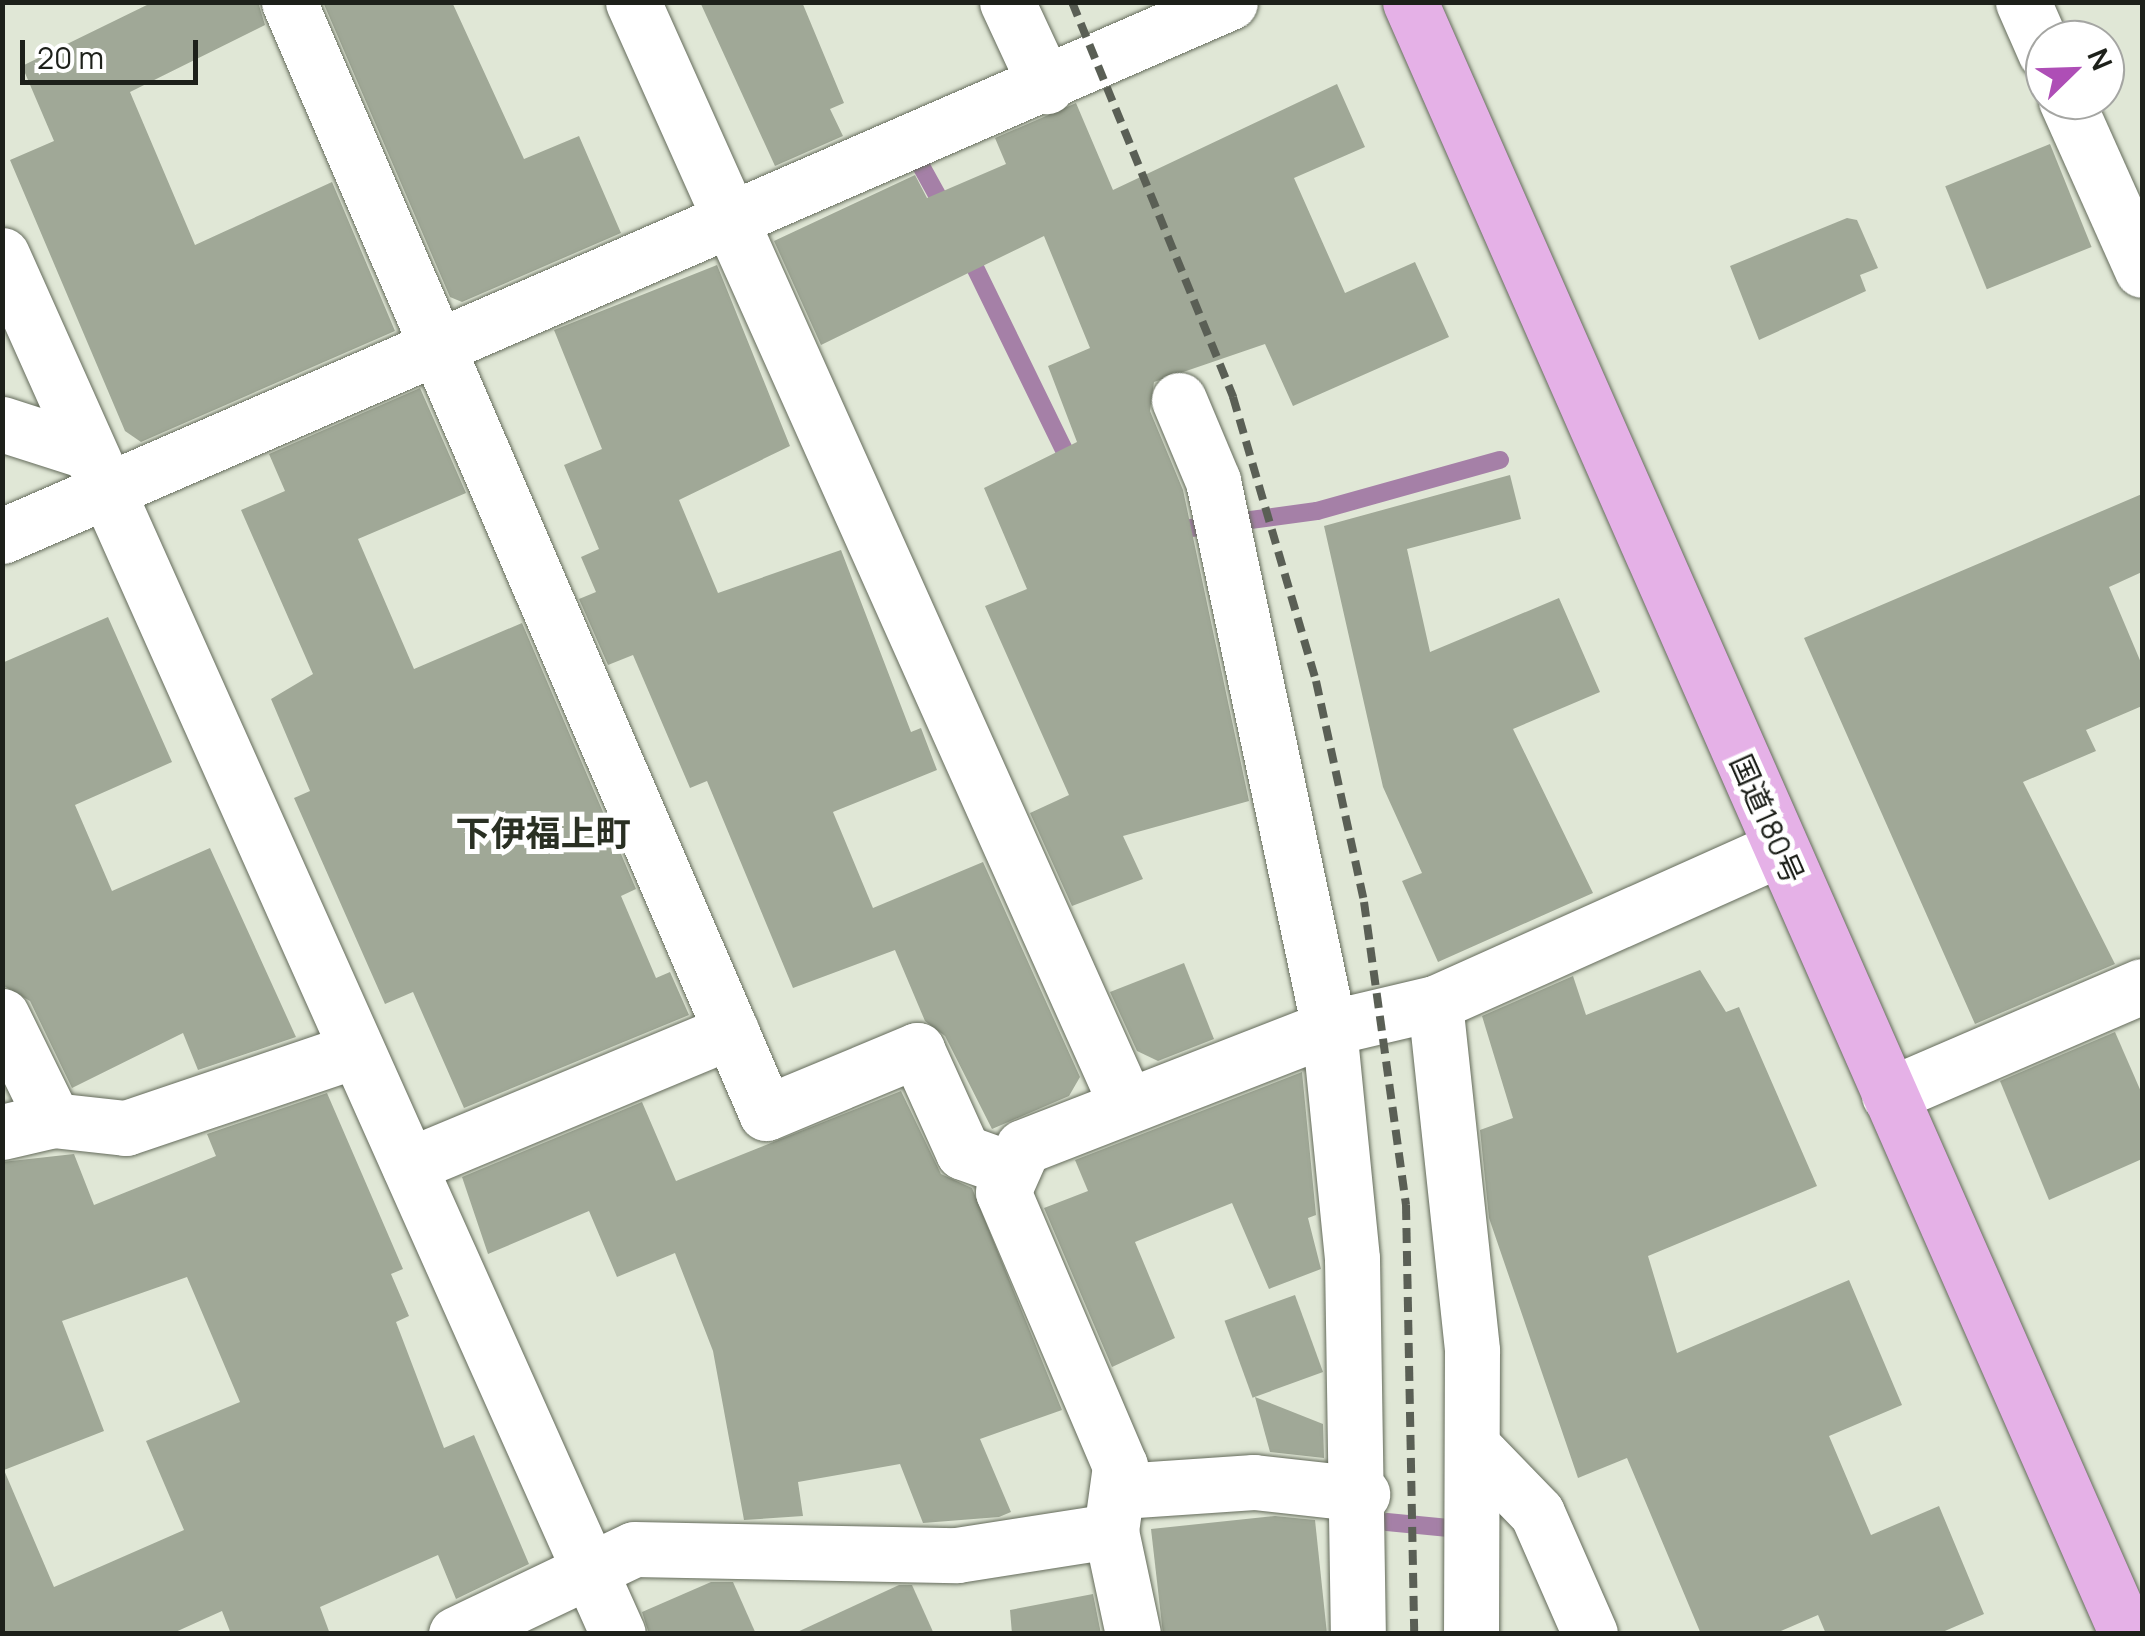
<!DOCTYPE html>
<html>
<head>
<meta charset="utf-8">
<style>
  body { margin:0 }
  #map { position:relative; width:2145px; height:1636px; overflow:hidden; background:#e0e7d6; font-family:Manrope,"Noto Sans JP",sans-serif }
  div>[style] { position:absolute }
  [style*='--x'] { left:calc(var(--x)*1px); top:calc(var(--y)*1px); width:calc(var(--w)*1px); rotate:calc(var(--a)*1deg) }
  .stream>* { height:18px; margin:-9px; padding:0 9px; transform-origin:9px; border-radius:9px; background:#a580a7 }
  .building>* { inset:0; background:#a0a897; transform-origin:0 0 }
  .roads { filter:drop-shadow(0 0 2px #646b5b) drop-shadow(0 0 2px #646b5b) }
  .minor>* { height:55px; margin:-27.5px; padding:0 27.5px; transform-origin:27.5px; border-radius:27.5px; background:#fff }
  .highway>* { height:55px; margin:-27.5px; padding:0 27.5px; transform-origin:27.5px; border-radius:27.5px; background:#e5b1e7 }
  .rail>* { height:8px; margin-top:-4px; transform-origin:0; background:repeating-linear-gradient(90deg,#5a5f55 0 15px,transparent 0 23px) }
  span { translate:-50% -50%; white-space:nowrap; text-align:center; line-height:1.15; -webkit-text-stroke:10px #fff; paint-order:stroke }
  .street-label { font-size:30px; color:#1d201a }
  .quarter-label { font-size:35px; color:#2a3023; font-weight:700 }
  .frame { position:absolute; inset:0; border:5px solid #1d201a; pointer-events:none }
  .north { position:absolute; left:2025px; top:20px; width:100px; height:100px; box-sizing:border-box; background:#fff; border:2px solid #a5a6a3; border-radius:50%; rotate:67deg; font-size:28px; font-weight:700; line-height:40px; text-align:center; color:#1d201a }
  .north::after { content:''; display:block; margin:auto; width:35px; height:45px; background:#ae4eb6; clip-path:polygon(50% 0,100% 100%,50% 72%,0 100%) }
  .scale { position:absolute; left:20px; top:40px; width:178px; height:45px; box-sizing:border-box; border:5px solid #1d201a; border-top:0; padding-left:12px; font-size:30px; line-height:35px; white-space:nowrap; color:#1d201a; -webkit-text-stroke:8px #fff; paint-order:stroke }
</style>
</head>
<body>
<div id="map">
  <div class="stream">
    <i style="--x:920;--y:164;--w:56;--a:61.1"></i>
    <i style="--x:966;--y:249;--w:244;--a:64"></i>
    <i style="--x:1169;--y:531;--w:149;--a:-7.7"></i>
    <i style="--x:1317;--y:511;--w:190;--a:-15.6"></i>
    <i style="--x:1387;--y:1522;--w:62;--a:5.5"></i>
  </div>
  <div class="building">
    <i style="clip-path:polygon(153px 2px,258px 2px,265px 25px,130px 92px,195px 245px,332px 182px,395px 331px,141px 442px,125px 431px,10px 160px,54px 141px,22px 66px)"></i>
    <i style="clip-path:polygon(323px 2px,452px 2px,524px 159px,579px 136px,621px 233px,462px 302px,450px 297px)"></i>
    <i style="clip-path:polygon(700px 2px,802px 2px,844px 103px,830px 109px,843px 136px,775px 166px)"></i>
    <i style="clip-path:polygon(1337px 84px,1365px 147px,1294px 178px,1345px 293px,1415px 262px,1449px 337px,1293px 406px,1265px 344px,1154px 382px,1150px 411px,1183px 490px,1249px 801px,1123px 836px,1143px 879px,1072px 906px,1030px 813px,1069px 795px,985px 606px,1027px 589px,984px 488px,1077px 442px,1048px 366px,1090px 348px,1044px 236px,821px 345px,774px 241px,915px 175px,927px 198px,1006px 164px,995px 138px,1076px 103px,1113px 190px)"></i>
    <i style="left:2050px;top:144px;width:111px;height:113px;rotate:68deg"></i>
    <i style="clip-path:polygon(1847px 218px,1857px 220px,1878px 268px,1860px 275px,1866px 291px,1759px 340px,1730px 266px)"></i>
    <i style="clip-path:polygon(717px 265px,790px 446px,679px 500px,718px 593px,841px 550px,911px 732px,921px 728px,937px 770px,833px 812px,873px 908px,983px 862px,1080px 1077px,1069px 1096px,992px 1129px,945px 1036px,925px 1021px,895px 950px,793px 988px,707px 781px,690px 788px,633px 655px,608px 665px,579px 599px,596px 592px,581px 557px,599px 549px,564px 465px,602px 449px,554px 330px)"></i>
    <i style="clip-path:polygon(420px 388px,466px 493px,358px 539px,414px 669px,522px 623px,636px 889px,621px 896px,656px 978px,670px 972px,689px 1015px,464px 1108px,413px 992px,385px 1004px,294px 798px,310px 791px,271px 699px,313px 674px,241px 510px,285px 491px,269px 454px)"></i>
    <i style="clip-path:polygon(1510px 475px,1521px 519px,1407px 549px,1430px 652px,1559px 598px,1600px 692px,1513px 729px,1593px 893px,1438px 962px,1402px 881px,1422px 873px,1383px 787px,1324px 526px)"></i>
    <i style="clip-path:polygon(2142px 494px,2142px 572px,2109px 587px,2142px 665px,2142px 706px,2086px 730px,2096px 751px,2023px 782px,2115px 964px,1975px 1024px,1804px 638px)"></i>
    <i style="clip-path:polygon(108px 617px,172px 762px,75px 805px,112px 891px,210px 848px,296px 1037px,198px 1070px,183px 1033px,72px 1088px,30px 1001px,2px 985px,2px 663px)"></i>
    <i style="clip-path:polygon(1184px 963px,1214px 1039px,1158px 1061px,1137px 1051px,1110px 992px)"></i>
    <i style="clip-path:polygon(1700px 970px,1726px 1012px,1739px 1007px,1817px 1186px,1648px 1256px,1677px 1353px,1849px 1280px,1902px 1405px,1829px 1436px,1871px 1535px,1939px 1506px,1984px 1614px,1938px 1634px,1826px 1634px,1818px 1615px,1774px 1634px,1701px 1634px,1627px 1458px,1578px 1478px,1489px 1218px,1480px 1130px,1513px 1118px,1482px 1016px,1573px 976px,1586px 1015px)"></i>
    <i style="clip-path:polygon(2115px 1032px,2142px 1094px,2142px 1159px,2049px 1200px,2000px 1081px)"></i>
    <i style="clip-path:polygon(1302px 1072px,1316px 1215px,1308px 1218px,1321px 1269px,1269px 1289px,1232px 1203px,1135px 1242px,1175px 1338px,1112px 1367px,1044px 1208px,1088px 1191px,1075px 1160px)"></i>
    <i style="clip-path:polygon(901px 1091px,941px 1174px,972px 1188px,1062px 1410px,980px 1439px,1011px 1512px,999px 1517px,923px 1523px,900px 1464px,798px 1482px,803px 1516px,744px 1520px,713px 1351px,675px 1253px,617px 1277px,589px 1211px,488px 1254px,462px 1177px,642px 1102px,676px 1181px)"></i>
    <i style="clip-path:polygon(evenodd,327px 1093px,403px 1269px,391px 1274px,409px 1316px,396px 1322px,444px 1448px,474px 1435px,529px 1564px,456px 1599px,438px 1555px,320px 1607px,330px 1634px,231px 1634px,222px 1611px,171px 1634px,2px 1634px,2px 1162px,74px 1154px,94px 1205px,216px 1156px,207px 1134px,327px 1093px,187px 1277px,240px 1402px,146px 1441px,184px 1530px,54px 1587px,4px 1470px,104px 1431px,62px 1321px,187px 1277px)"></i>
    <i style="left:1295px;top:1295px;width:82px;height:75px;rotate:70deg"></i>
    <i style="clip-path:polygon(1255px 1397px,1323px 1424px,1324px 1458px,1270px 1452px)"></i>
    <i style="clip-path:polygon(1275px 1516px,1315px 1520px,1327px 1634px,1163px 1634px,1151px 1529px)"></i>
    <i style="clip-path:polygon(711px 1582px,733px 1582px,756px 1634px,649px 1634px,642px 1612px)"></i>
    <i style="clip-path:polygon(899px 1585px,912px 1585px,934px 1634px,793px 1634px)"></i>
    <i style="clip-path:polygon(1093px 1594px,1101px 1634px,1012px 1634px,1010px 1610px)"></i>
  </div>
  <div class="roads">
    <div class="minor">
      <i style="--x:289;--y:2;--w:1209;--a:66.76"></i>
      <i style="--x:766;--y:1113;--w:164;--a:-22.6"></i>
      <i style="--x:917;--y:1050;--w:112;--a:65.7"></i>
      <i style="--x:963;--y:1152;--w:48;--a:19.6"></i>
      <i style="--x:633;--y:2;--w:1209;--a:65.89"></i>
      <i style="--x:1007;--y:2;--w:93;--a:65.1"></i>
      <i style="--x:2023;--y:2;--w:55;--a:66.3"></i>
      <i style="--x:2066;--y:100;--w:186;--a:65.9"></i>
      <i style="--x:2;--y:255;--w:1510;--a:65.93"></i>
      <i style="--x:1179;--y:400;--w:88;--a:67.2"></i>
      <i style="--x:1213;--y:481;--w:559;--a:78.03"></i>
      <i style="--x:1329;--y:1028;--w:232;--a:84.3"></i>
      <i style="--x:1352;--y:1259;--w:375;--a:89.1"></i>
      <i style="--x:2;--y:424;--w:91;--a:17.8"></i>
      <i style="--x:2;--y:536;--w:1339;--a:-23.5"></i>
      <i style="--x:1435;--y:1003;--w:350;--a:83.9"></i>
      <i style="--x:1472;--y:1351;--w:283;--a:90.2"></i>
      <i style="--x:2;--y:1016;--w:116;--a:63.9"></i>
      <i style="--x:1889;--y:1095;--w:275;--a:-23.3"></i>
      <i style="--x:2;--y:1132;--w:52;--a:-13.2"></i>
      <i style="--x:53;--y:1120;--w:73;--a:6.3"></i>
      <i style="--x:126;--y:1128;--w:243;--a:-18.7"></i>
      <i style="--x:409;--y:1165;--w:349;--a:-22.6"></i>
      <i style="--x:1475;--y:1449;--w:89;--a:45.9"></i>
      <i style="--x:1537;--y:1513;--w:132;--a:66.3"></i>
      <i style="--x:1121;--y:1491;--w:133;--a:-3.9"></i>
      <i style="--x:1254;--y:1482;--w:109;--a:6.3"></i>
      <i style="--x:456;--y:1634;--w:197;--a:-25.5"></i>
      <i style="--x:634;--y:1549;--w:323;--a:1.1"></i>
      <i style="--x:957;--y:1555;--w:156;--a:-8.9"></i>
      <i style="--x:1133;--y:1634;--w:105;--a:-102.1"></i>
      <i style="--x:1111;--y:1531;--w:66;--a:-82.1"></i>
      <i style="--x:1120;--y:1466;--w:298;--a:-113.1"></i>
      <i style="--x:1003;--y:1192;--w:49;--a:-66"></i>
      <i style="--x:1023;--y:1147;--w:328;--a:-21.3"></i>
      <i style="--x:1329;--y:1028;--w:109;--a:-13.3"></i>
      <i style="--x:1435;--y:1003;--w:378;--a:-24.1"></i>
    </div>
    <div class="highway">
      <i style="--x:1410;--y:2;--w:1783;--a:66.28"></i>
    </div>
  </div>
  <div class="rail">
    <i style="--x:1072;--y:2;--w:427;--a:67.8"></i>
    <i style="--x:1233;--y:397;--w:296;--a:73.7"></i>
    <i style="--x:1316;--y:681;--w:226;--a:77.7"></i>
    <i style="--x:1364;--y:902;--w:306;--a:82.1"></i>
    <i style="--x:1406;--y:1205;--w:429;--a:88.9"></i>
  </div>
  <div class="street-label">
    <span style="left:1767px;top:819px;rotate:66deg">国道180号</span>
  </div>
  <div class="quarter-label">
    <span style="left:543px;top:833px">下伊福上町</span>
  </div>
  <div class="frame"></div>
  <div class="north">N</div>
  <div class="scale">20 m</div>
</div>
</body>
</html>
